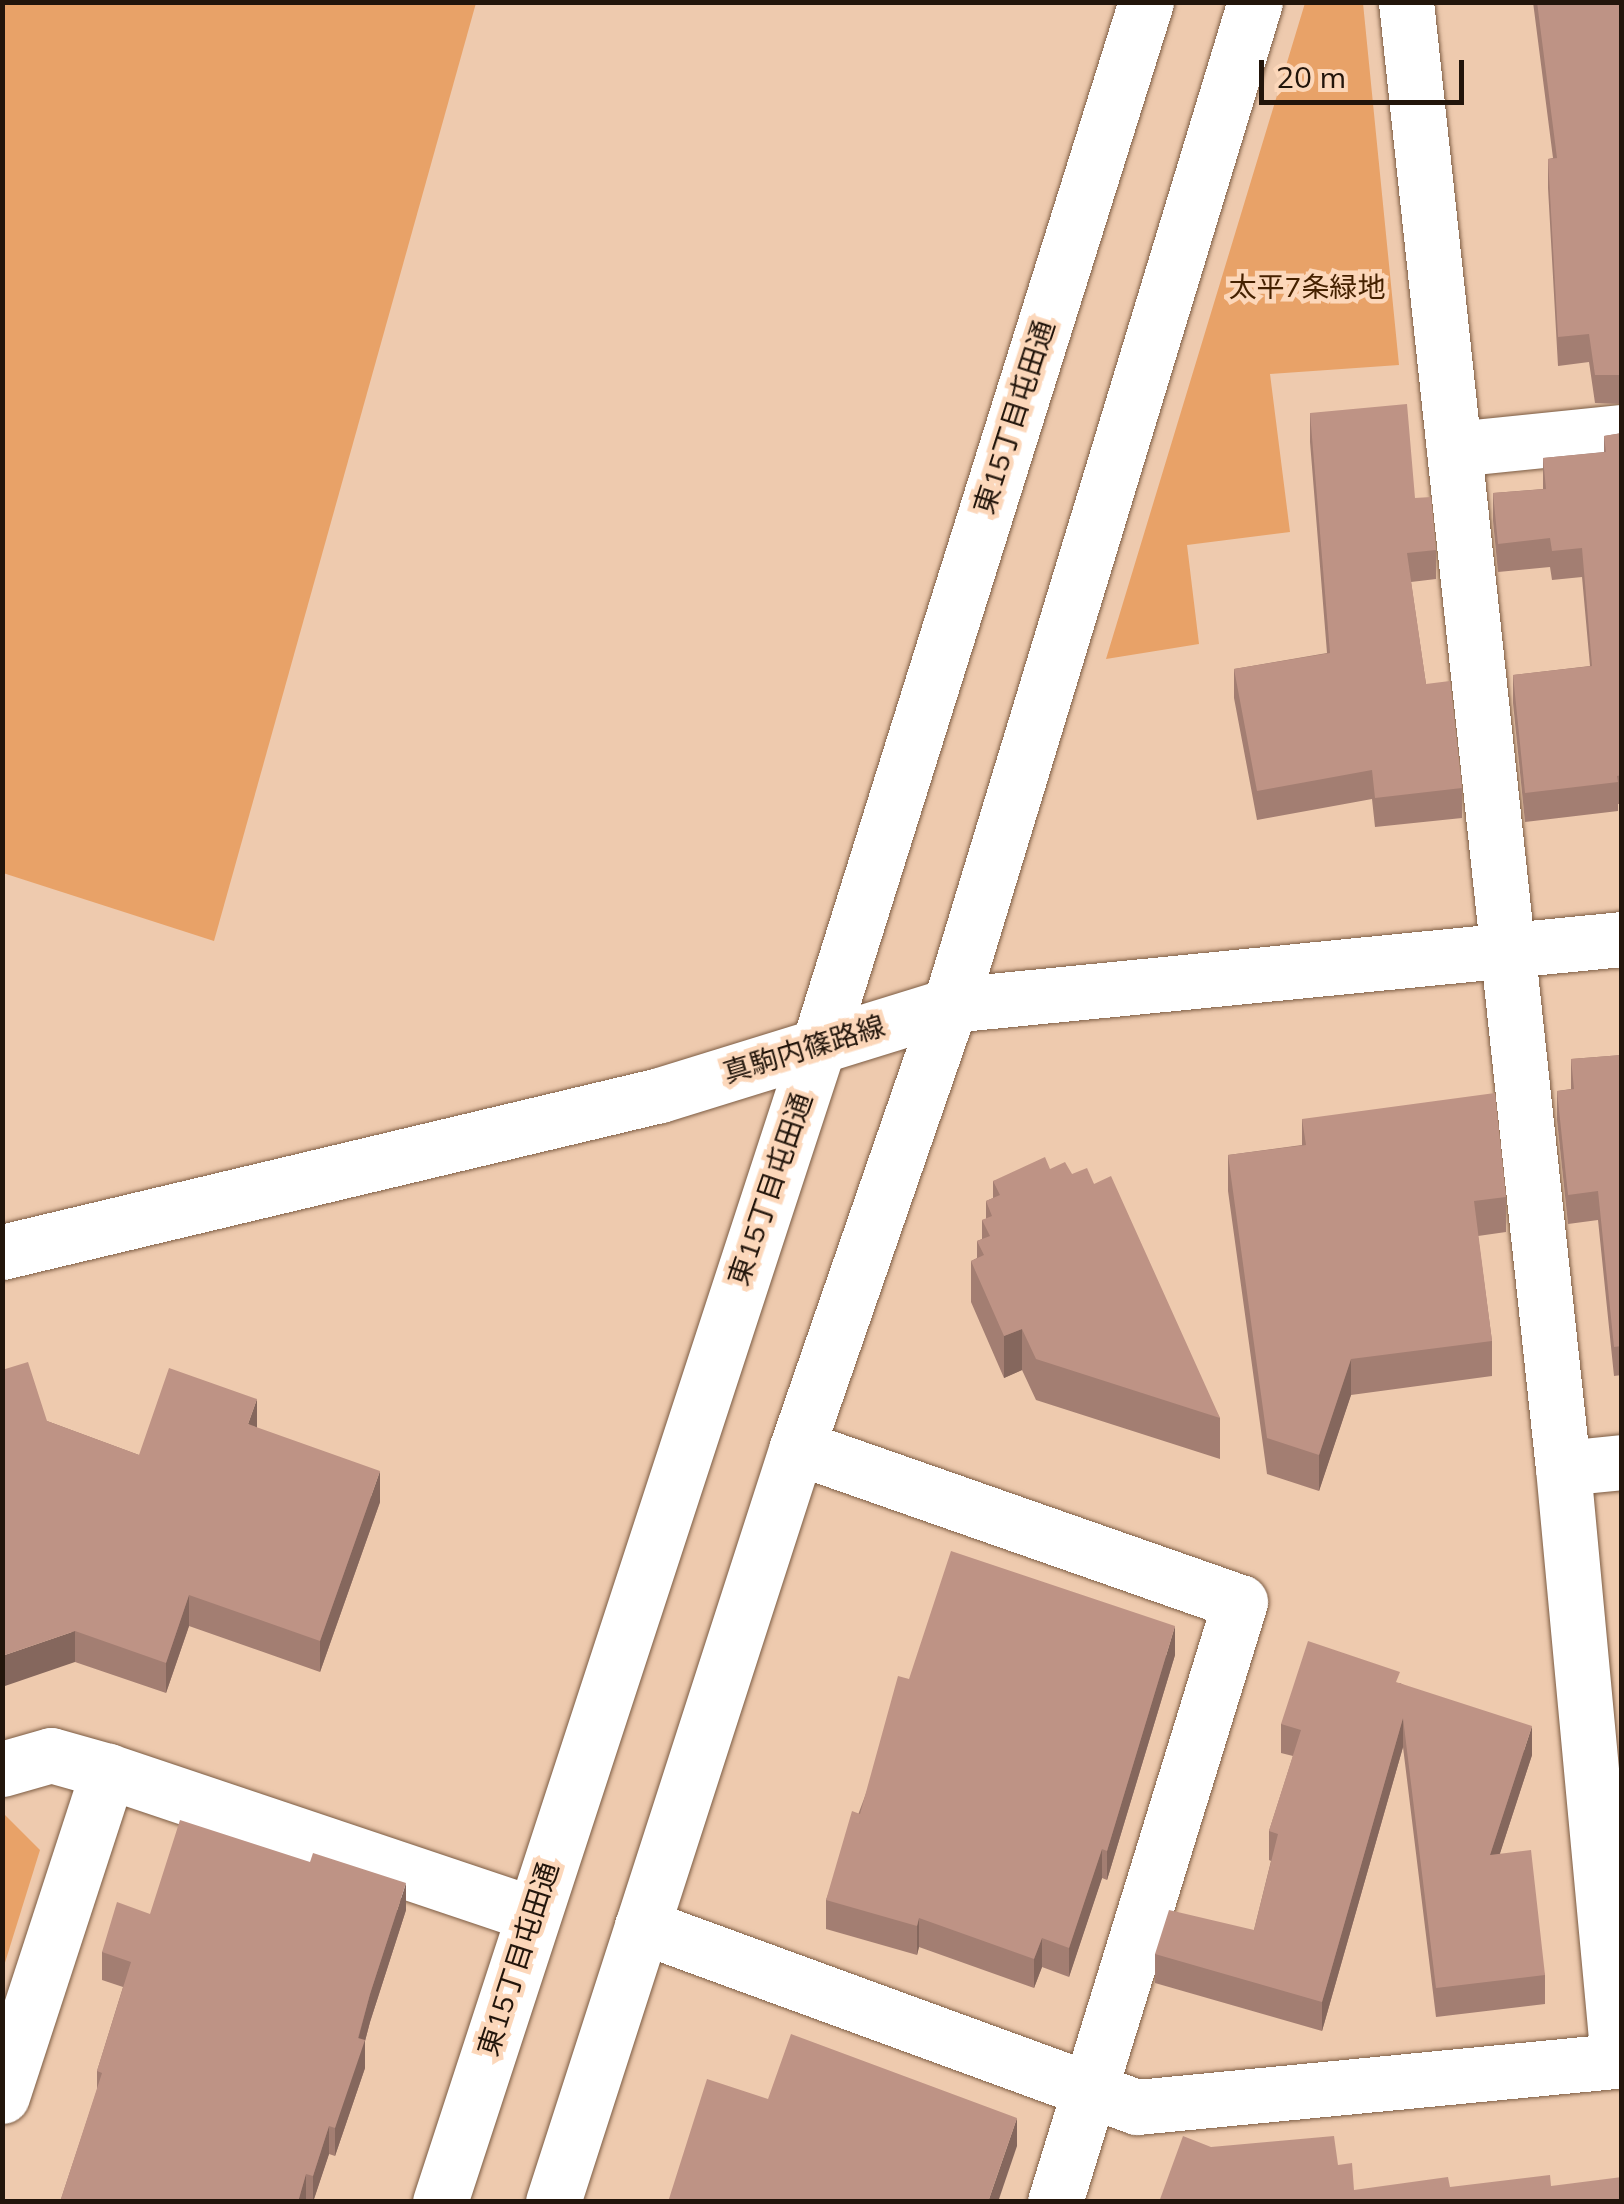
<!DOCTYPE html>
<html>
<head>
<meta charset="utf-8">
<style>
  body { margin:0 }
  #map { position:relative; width:1624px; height:2204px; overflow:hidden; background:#eecaae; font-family:Mulish,"Noto Sans JP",sans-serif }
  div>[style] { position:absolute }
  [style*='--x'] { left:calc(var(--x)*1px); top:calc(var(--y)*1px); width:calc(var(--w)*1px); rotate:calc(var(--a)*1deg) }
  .green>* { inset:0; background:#e8a268 }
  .roads { filter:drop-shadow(0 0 2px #7c5c43) drop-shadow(0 0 2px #7c5c43) }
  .street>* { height:55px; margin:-27.5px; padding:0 27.5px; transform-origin:27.5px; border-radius:27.5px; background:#fff }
  .secondary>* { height:55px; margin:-27.5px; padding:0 27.5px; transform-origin:27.5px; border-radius:27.5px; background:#fff }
  .primary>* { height:55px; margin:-27.5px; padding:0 27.5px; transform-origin:27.5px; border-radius:27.5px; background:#fff }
  .wall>* { inset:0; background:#a37e72 }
  .shaded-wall>* { inset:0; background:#85675d }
  .building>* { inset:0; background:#be9385 }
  span { translate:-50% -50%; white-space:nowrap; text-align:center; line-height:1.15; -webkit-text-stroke:9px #fcd7ba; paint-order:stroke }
  .park-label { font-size:28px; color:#452100 }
  .street-label { font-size:28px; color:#22150b }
  .frame { position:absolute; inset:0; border:5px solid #22150b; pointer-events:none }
  .scale { position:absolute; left:1259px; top:60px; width:205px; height:45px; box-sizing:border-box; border:5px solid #22150b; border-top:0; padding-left:12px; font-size:30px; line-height:35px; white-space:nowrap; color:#22150b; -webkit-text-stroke:8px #fcd7ba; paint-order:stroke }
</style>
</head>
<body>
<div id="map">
  <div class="green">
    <i style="clip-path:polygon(3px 2px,476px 3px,214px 941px,3px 873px)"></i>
    <i style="clip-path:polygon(1305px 3px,1363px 3px,1399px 365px,1270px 374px,1290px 532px,1187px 545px,1199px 644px,1106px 659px)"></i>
    <i style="clip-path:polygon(3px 1813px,40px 1850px,3px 1969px,2px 1813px)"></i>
  </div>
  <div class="roads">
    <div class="street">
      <i style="--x:1406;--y:2;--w:1474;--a:83.89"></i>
      <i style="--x:1563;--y:1468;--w:595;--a:84.69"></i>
      <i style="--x:1454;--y:449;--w:169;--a:-5.8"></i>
      <i style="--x:797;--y:1447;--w:469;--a:19.3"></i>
      <i style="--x:1240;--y:1602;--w:628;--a:107.14"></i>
      <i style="--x:1563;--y:1468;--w:59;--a:-5.8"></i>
      <i style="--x:2;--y:1769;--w:51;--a:-15.9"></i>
      <i style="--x:51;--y:1755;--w:59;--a:15.7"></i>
      <i style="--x:108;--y:1771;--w:448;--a:18.6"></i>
      <i style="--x:642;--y:1926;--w:527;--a:20.09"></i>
      <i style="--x:1137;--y:2107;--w:487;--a:-5.5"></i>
      <i style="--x:2;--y:2096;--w:342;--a:-71.9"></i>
    </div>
    <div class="secondary">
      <i style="--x:440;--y:2202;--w:1222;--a:-71.88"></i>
      <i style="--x:820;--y:1041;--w:1089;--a:-72.58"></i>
      <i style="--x:553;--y:2202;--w:793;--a:-72.09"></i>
      <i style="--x:797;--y:1447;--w:468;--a:-70.9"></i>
      <i style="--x:950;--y:1005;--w:1048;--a:-73.09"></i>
    </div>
    <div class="primary">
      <i style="--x:2;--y:1252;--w:676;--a:-13.42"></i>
      <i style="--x:660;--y:1095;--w:304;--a:-17.2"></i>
      <i style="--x:950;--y:1005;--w:675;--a:-5.61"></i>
    </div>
  </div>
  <div class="wall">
    <i style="clip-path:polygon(1533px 2px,1622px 2px,1622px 404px,1595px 403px,1589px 362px,1558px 366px,1548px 188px,1548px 159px,1553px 158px)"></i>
    <i style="clip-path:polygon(1310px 413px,1415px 498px,1436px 550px,1436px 579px,1411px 582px,1426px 684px,1462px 788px,1462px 818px,1375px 827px,1372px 799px,1257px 820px,1234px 698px,1234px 669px,1327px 653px,1310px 442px)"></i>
    <i style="clip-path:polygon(1622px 433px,1622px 804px,1618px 804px,1618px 811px,1525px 822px,1513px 703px,1513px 675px,1590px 666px,1582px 577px,1552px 580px,1550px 567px,1498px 572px,1493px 521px,1493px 493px,1543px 489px,1543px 458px,1604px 452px,1604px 436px)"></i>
    <i style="clip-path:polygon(1622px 1055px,1622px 1375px,1614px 1376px,1598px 1220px,1568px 1224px,1557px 1120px,1557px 1091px,1571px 1089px,1571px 1059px)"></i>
    <i style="clip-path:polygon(1302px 1119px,1506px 1197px,1506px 1232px,1478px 1236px,1492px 1341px,1492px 1376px,1351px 1395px,1319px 1491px,1267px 1474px,1228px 1191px,1228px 1155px,1302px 1145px)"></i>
    <i style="clip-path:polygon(1050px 1169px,1072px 1174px,1094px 1184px,1220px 1418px,1220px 1459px,1036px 1400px,1022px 1370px,1004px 1378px,971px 1302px,971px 1261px,977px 1258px,977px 1241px,982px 1239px,982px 1220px,986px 1219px,986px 1201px,993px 1198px,993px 1181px)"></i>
    <i style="clip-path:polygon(47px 1421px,139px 1455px,257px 1428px,380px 1502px,320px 1672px,189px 1626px,166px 1693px,75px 1662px)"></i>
    <i style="clip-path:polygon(1175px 1655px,1107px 1880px,1102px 1878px,1069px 1977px,1042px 1967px,1034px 1988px,919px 1947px,917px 1955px,826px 1929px,826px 1900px,909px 1679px)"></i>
    <i style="clip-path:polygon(1400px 1683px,1532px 1755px,1500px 1853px,1545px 1975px,1545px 2004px,1436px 2017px,1403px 1747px,1322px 2031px,1155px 1983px,1155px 1954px,1254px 1930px,1271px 1861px,1269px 1860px,1269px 1831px,1293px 1756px,1281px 1753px,1281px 1724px)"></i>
    <i style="clip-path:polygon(406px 1910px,370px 2022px,365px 2041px,365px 2068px,335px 2156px,329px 2154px,313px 2202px,60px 2202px,97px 2090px,97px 2071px,123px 1987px,102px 1980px,102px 1952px,150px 1914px)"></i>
  </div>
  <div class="shaded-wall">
    <i style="clip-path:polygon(1022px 1329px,1022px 1370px,1004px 1378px,1004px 1336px)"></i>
    <i style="clip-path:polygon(1351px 1359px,1351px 1395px,1319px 1491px,1319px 1455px)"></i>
    <i style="clip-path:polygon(257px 1399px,257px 1430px,248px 1424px)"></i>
    <i style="clip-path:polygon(380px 1471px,380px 1502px,320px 1672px,320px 1641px)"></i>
    <i style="clip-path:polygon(189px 1595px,189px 1626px,166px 1693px,166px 1663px)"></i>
    <i style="clip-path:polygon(1175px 1626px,1175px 1655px,1107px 1880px,1107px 1851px)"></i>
    <i style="clip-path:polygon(75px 1631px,75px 1662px,2px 1687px,2px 1656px)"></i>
    <i style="clip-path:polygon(1403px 1718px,1403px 1747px,1322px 2031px,1322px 2002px)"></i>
    <i style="clip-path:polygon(1532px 1726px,1532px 1755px,1490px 1884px,1490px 1855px)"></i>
    <i style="clip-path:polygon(1102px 1849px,1102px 1878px,1069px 1977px,1069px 1948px)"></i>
    <i style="clip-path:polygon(406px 1883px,406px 1910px,370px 2022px,365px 2041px,365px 2068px,335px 2156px,335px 2128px,370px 1994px)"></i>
    <i style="clip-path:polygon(919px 1918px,919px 1947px,917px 1955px,917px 1926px)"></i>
    <i style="clip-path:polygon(1042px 1938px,1042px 1967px,1034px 1988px,1034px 1959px)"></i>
    <i style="clip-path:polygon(1017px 2118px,1017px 2146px,998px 2202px,988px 2202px)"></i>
    <i style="clip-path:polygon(329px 2126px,329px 2154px,313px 2202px,313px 2176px)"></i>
    <i style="clip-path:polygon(306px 2174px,306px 2202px,298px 2202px)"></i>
  </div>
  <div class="building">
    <i style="clip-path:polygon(1537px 2px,1622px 2px,1622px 375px,1595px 375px,1589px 334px,1558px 337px,1548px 159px,1557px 158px)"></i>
    <i style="clip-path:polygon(1407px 404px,1415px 498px,1431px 497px,1436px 550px,1407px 553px,1426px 684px,1450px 681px,1462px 788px,1375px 798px,1372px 770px,1257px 791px,1234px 669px,1330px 653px,1310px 413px)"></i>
    <i style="clip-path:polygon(1622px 433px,1622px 775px,1617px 776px,1618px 782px,1525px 793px,1513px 675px,1592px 666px,1582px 548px,1552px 551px,1550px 538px,1498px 544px,1493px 493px,1546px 489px,1543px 458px,1606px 452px,1604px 436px)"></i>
    <i style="clip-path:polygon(1622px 1055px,1622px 1346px,1614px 1347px,1598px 1191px,1568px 1195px,1557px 1091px,1574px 1089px,1571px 1059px)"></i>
    <i style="clip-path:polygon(1495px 1093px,1506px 1197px,1474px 1201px,1492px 1341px,1351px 1359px,1319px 1455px,1267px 1438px,1228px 1155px,1306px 1145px,1302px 1119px)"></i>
    <i style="clip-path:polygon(1045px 1157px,1050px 1169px,1065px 1162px,1072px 1174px,1087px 1168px,1094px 1184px,1111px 1176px,1220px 1418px,1036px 1359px,1022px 1329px,1004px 1336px,971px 1261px,984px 1255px,977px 1241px,990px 1236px,982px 1220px,992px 1216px,986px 1201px,1000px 1195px,993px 1181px)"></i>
    <i style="clip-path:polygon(28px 1362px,47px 1421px,139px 1455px,169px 1368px,257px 1399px,248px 1424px,380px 1471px,320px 1641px,189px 1595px,166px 1663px,75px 1631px,2px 1656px,2px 1370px)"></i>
    <i style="clip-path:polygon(951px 1551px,1175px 1626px,1107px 1851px,1102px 1849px,1069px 1948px,1042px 1938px,1034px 1959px,919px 1918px,917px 1926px,826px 1900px,852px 1811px,860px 1814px,898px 1676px,909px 1679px)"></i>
    <i style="clip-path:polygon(1308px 1641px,1400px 1672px,1396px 1682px,1532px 1726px,1490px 1855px,1531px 1850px,1545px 1975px,1436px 1988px,1403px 1718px,1322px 2002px,1155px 1954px,1169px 1910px,1254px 1930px,1278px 1834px,1269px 1831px,1301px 1730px,1281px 1724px)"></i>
    <i style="clip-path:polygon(180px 1820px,310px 1862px,313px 1853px,406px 1883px,370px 1994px,358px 2038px,365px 2040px,335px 2128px,329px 2126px,313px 2176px,306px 2174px,298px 2202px,60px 2202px,102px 2073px,97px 2071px,131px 1962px,102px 1952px,117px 1902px,150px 1914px)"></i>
    <i style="clip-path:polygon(791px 2034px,1017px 2118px,988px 2202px,668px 2202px,707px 2079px,768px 2099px)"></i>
    <i style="clip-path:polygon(1183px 2136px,1211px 2147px,1334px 2136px,1338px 2165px,1352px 2163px,1354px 2190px,1448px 2177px,1450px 2187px,1550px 2175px,1551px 2186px,1622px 2177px,1622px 2202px,1159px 2202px)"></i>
  </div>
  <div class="park-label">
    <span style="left:1307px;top:287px">太平7条緑地</span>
  </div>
  <div class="street-label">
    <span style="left:1014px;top:417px;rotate:-72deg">東15丁目屯田通</span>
    <span style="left:804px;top:1049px;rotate:-17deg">真駒内篠路線</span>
    <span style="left:770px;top:1189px;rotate:-71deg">東15丁目屯田通</span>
    <span style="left:518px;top:1959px;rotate:-72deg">東15丁目屯田通</span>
  </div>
  <div class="frame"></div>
  <div class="scale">20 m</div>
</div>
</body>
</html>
